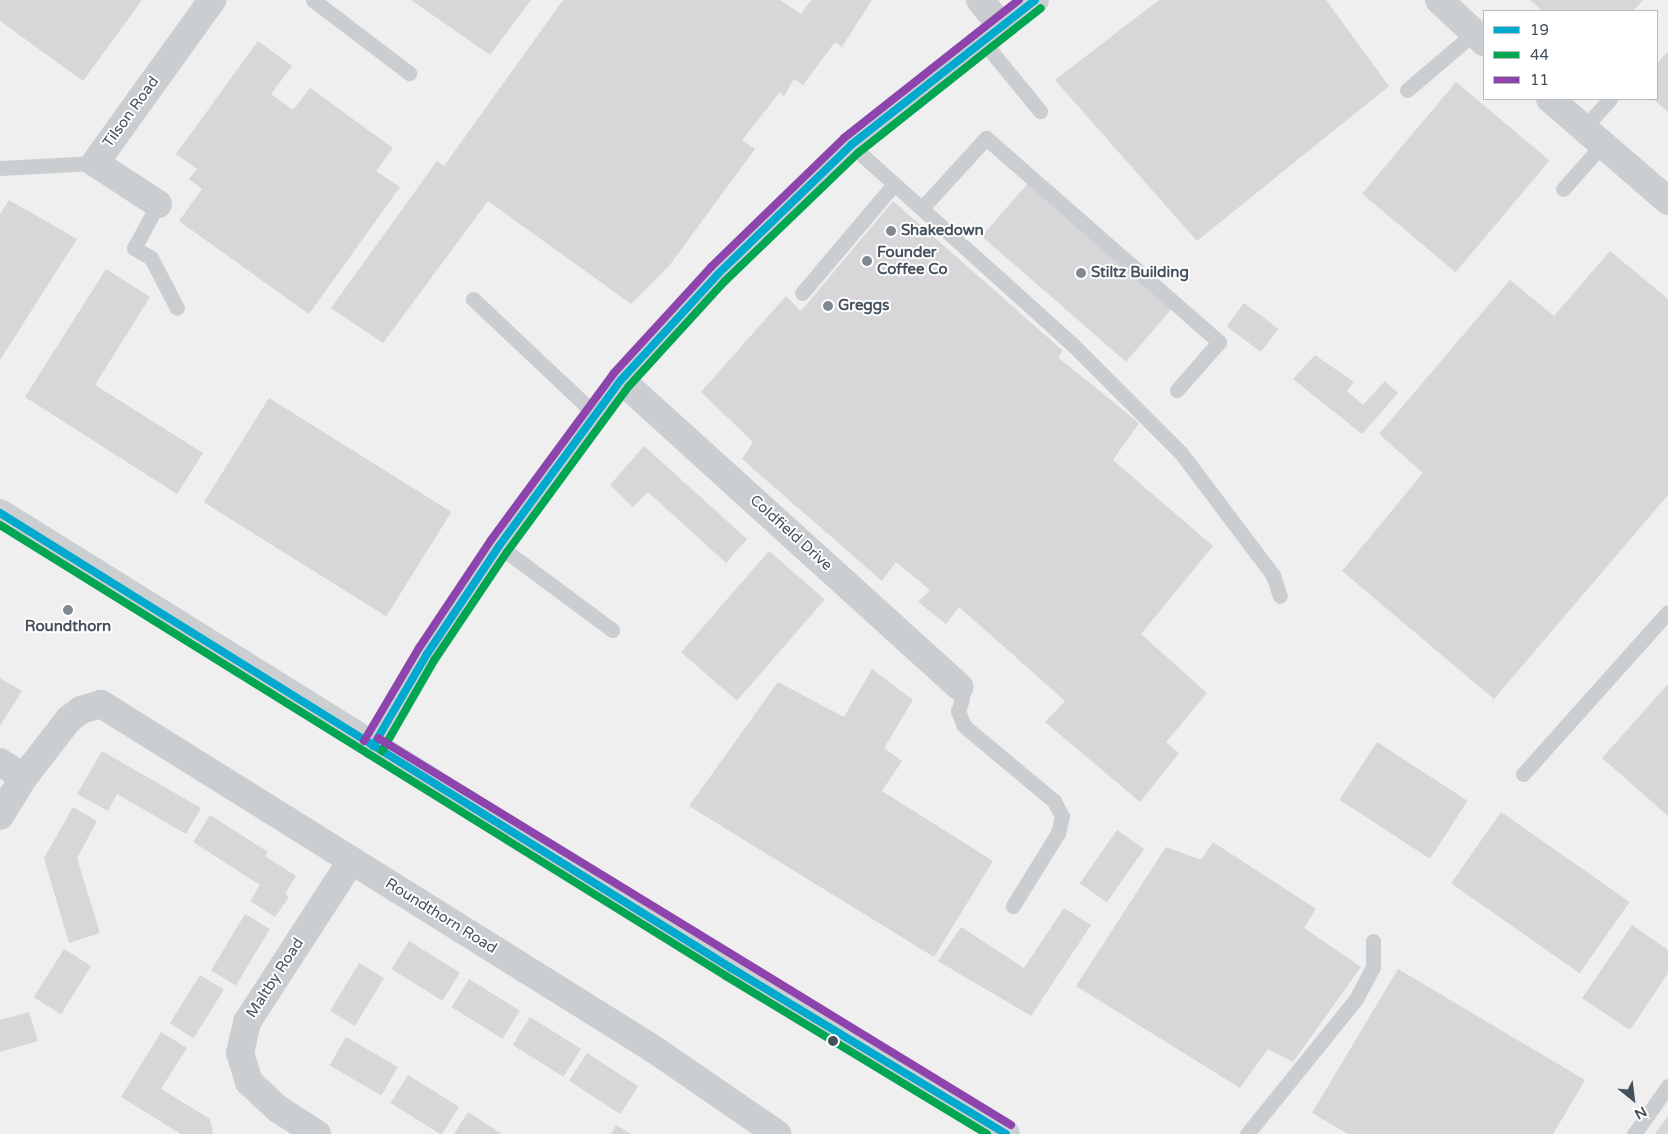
<!DOCTYPE html>
<html>
<head>
<meta charset="utf-8">
<style>
  body { margin:0 }
  #map { position:relative; width:1668px; height:1134px; overflow:hidden; background:#f0efef; font-family:"Varela Round",sans-serif }
  div>[style] { position:absolute }
  [style*='--x'] { left:calc(var(--x)*1px); top:calc(var(--y)*1px); width:calc(var(--w)*1px); rotate:calc(var(--a)*1deg) }
  .building>* { inset:0; background:#d7d7d9; transform-origin:0 0 }
  .lane>* { height:15px; margin:-7.5px; padding:0 7.5px; transform-origin:7.5px; border-radius:7.5px; background:#cbced0 }
  .street>* { height:28px; margin:-14px; padding:0 14px; transform-origin:14px; border-radius:14px; background:#cbced0 }
  .secondary>* { height:28px; margin:-14px; padding:0 14px; transform-origin:14px; border-radius:14px; background:#cccfd2 }
  .bus-1>* { height:8px; margin:-4px; padding:0 4px; transform-origin:4px; border-radius:4px; background:#00a9ce }
  .bus-2>* { height:8px; margin:-4px; padding:0 4px; transform-origin:4px; border-radius:4px; background:#00a651 }
  .bus-3>* { height:8px; margin:-4px; padding:0 4px; transform-origin:4px; border-radius:4px; background:#8e44ad }
  .dots>* { width:14px; height:14px; translate:-50% -50%; box-sizing:border-box; border:2px solid #fff; border-radius:50% }
  span { translate:-50% -50%; white-space:nowrap; text-align:center; line-height:1.15; -webkit-text-stroke:4px #fff; paint-order:stroke }
  .street-label { font-size:15px; color:#45515c }
  .poi-label { font-size:15px; color:#45515c; font-weight:700 }
  .left { translate:0 -50%; text-align:left }
  .legend { position:absolute; left:1483px; top:10px; width:175px; height:90px; box-sizing:border-box; background:#fff; border:1px solid #b5b9be; margin:0; padding:6px 9px; list-style:none; font-size:15px; color:#45515c }
  .legend li { display:flex; align-items:center; gap:10px; height:25px }
  .legend b { width:25px; border:1px solid #b5b9be }
  .north { position:absolute; left:1608px; top:1074px; width:50px; height:50px; -webkit-text-stroke:4px #fff; paint-order:stroke; rotate:151deg; font-size:14px; font-weight:700; line-height:20px; text-align:center; color:#45515c }
  .north::after { content:''; display:block; margin:auto; width:18px; height:22px; background:#45515c; clip-path:polygon(50% 0,100% 100%,50% 72%,0 100%) }
</style>
</head>
<body>
<div id="map">
  <div class="building">
    <i style="clip-path:polygon(0 0,142px 0,83px 81px,0 21px)"></i>
    <i style="clip-path:polygon(411px 0,531px 0,490px 55px)"></i>
    <i style="clip-path:polygon(563px 0,780px 0,801px 14px,811px 0,872px 0,842px 47px,835px 42px,803px 85px,794px 79px,784px 96px,780px 92px,742px 140px,755px 149px,669px 266px,631px 304px,488px 201px,383px 343px,331px 308px,437px 161px,444px 166px)"></i>
    <i style="clip-path:polygon(1159px 0,1326px 0,1389px 86px,1197px 241px,1055px 80px)"></i>
    <i style="clip-path:polygon(1530px 0,1643px 0,1633px 11px,1543px 11px)"></i>
    <i style="clip-path:polygon(258px 41px,292px 66px,271px 94px,293px 110px,310px 88px,393px 148px,376px 171px,400px 187px,309px 314px,179px 221px,202px 189px,189px 179px,197px 169px,176px 154px)"></i>
    <i style="clip-path:polygon(1668px 51px,1668px 112px,1653px 99px,1657px 99px,1657px 64px)"></i>
    <i style="left:1456px;top:82px;width:122px;height:146px;rotate:40deg"></i>
    <i style="left:1029px;top:182px;width:191px;height:72px;rotate:41deg"></i>
    <i style="clip-path:polygon(9px 200px,77px 239px,0 360px,0 214px)"></i>
    <i style="clip-path:polygon(893px 201px,1062px 350px,1059px 358px,1139px 423px,1113px 460px,1213px 546px,1141px 634px,1207px 693px,1166px 742px,1179px 753px,1140px 802px,1045px 722px,1065px 701px,959px 607px,946px 624px,918px 602px,930px 590px,896px 562px,882px 581px,742px 459px,753px 442px,701px 392px,786px 296px,801px 311px)"></i>
    <i style="clip-path:polygon(1610px 251px,1668px 299px,1668px 495px,1494px 699px,1342px 571px,1423px 473px,1379px 434px,1510px 280px,1554px 316px)"></i>
    <i style="clip-path:polygon(106px 269px,150px 297px,95px 385px,203px 453px,177px 494px,25px 397px)"></i>
    <i style="left:1244px;top:303px;width:43px;height:29px;rotate:37deg"></i>
    <i style="clip-path:polygon(1315px 355px,1354px 382px,1347px 391px,1363px 405px,1385px 381px,1398px 393px,1362px 434px,1293px 379px)"></i>
    <i style="left:269px;top:398px;width:215px;height:123px;rotate:32deg"></i>
    <i style="clip-path:polygon(644px 446px,747px 539px,726px 563px,648px 492px,633px 507px,610px 485px)"></i>
    <i style="left:769px;top:551px;width:74px;height:134px;rotate:41deg"></i>
    <i style="clip-path:polygon(872px 669px,913px 700px,884px 748px,902px 761px,882px 791px,993px 861px,934px 957px,689px 806px,778px 682px,844px 717px)"></i>
    <i style="clip-path:polygon(0 678px,22px 691px,0 726px)"></i>
    <i style="clip-path:polygon(1668px 684px,1668px 816px,1602px 758px)"></i>
    <i style="left:1377px;top:742px;width:108px;height:69px;rotate:33deg"></i>
    <i style="clip-path:polygon(102px 751px,201px 808px,186px 834px,117px 794px,108px 811px,77px 794px)"></i>
    <i style="clip-path:polygon(73px 807px,97px 821px,77px 858px,100px 933px,69px 943px,44px 858px)"></i>
    <i style="left:1501px;top:812px;width:157px;height:87px;rotate:35deg"></i>
    <i style="clip-path:polygon(210px 815px,268px 852px,265px 856px,296px 876px,285px 894px,289px 897px,275px 917px,250px 901px,260px 885px,193px 842px)"></i>
    <i style="left:1117px;top:830px;width:33px;height:65px;rotate:35deg"></i>
    <i style="clip-path:polygon(1213px 842px,1316px 909px,1304px 928px,1361px 967px,1293px 1062px,1268px 1049px,1240px 1088px,1076px 986px,1166px 847px,1201px 860px)"></i>
    <i style="clip-path:polygon(1064px 908px,1091px 925px,1031px 1016px,938px 961px,961px 927px,1024px 968px)"></i>
    <i style="left:245px;top:914px;width:29px;height:66px;rotate:31deg"></i>
    <i style="clip-path:polygon(1632px 925px,1668px 950px,1668px 973px,1630px 1030px,1582px 998px)"></i>
    <i style="left:409px;top:941px;width:60px;height:33px;rotate:32deg"></i>
    <i style="left:64px;top:949px;width:32px;height:57px;rotate:32deg"></i>
    <i style="left:359px;top:963px;width:29px;height:56px;rotate:31deg"></i>
    <i style="clip-path:polygon(1398px 969px,1585px 1080px,1553px 1134px,1348px 1134px,1312px 1113px)"></i>
    <i style="left:200px;top:975px;width:28px;height:57px;rotate:32deg"></i>
    <i style="left:469px;top:979px;width:60px;height:33px;rotate:32deg"></i>
    <i style="clip-path:polygon(29px 1012px,38px 1041px,0 1052px,0 1020px)"></i>
    <i style="left:530px;top:1017px;width:60px;height:33px;rotate:32deg"></i>
    <i style="clip-path:polygon(161px 1032px,187px 1048px,161px 1089px,210px 1119px,213px 1134px,181px 1134px,121px 1097px)"></i>
    <i style="left:346px;top:1037px;width:60px;height:33px;rotate:30deg"></i>
    <i style="left:587px;top:1053px;width:61px;height:33px;rotate:33deg"></i>
    <i style="left:408px;top:1075px;width:60px;height:33px;rotate:32deg"></i>
    <i style="clip-path:polygon(468px 1112px,502px 1134px,454px 1134px)"></i>
    <i style="clip-path:polygon(1668px 1116px,1668px 1134px,1655px 1134px)"></i>
    <i style="clip-path:polygon(616px 1125px,631px 1134px,611px 1134px)"></i>
  </div>
  <div class="lane">
    <i style="--x:313;--y:0;--w:121;--a:37.2"></i>
    <i style="--x:982;--y:40;--w:92;--a:50.8"></i>
    <i style="--x:1407;--y:90;--w:88;--a:-40.4"></i>
    <i style="--x:1584;--y:128;--w:39;--a:-48"></i>
    <i style="--x:851;--y:145;--w:299;--a:42"></i>
    <i style="--x:1073;--y:345;--w:153;--a:45"></i>
    <i style="--x:1181;--y:453;--w:153;--a:53"></i>
    <i style="--x:1273;--y:575;--w:22;--a:72"></i>
    <i style="--x:0;--y:168;--w:95;--a:-3"></i>
    <i style="--x:1563;--y:189;--w:60;--a:-48.4"></i>
    <i style="--x:158;--y:204;--w:50;--a:118.6"></i>
    <i style="--x:134;--y:248;--w:20;--a:30"></i>
    <i style="--x:151;--y:258;--w:56;--a:62.5"></i>
    <i style="--x:922;--y:208;--w:95;--a:-47.6"></i>
    <i style="--x:986;--y:138;--w:310;--a:41.2"></i>
    <i style="--x:1219;--y:342;--w:64;--a:131.2"></i>
    <i style="--x:802;--y:293;--w:143;--a:-49.8"></i>
    <i style="--x:473;--y:299;--w:168;--a:43.3"></i>
    <i style="--x:499;--y:546;--w:141;--a:36.6"></i>
    <i style="--x:960;--y:687;--w:12;--a:81"></i>
    <i style="--x:962;--y:699;--w:13;--a:108"></i>
    <i style="--x:958;--y:711;--w:16;--a:68"></i>
    <i style="--x:964;--y:726;--w:117;--a:39.8"></i>
    <i style="--x:1054;--y:801;--w:17;--a:62"></i>
    <i style="--x:1062;--y:816;--w:17;--a:103"></i>
    <i style="--x:1058;--y:833;--w:86;--a:121.7"></i>
    <i style="--x:1523;--y:774;--w:217;--a:-48.2"></i>
    <i style="--x:1247;--y:1134;--w:174;--a:-51.1"></i>
    <i style="--x:1356;--y:999;--w:36;--a:-62"></i>
    <i style="--x:1373;--y:967;--w:26;--a:-90"></i>
    <i style="--x:1634;--y:1134;--w:59;--a:-54.7"></i>
  </div>
  <div class="street">
    <i style="--x:980;--y:0;--w:33;--a:51"></i>
    <i style="--x:1439;--y:0;--w:62;--a:43"></i>
    <i style="--x:1550;--y:99;--w:156;--a:40.8"></i>
    <i style="--x:158;--y:204;--w:75;--a:-146.9"></i>
    <i style="--x:95;--y:163;--w:201;--a:-54.3"></i>
    <i style="--x:621;--y:380;--w:457;--a:42.2"></i>
    <i style="--x:0;--y:762;--w:28;--a:32"></i>
    <i style="--x:0;--y:816;--w:46;--a:-58.4"></i>
    <i style="--x:24;--y:777;--w:73;--a:-52.2"></i>
    <i style="--x:69;--y:719;--w:15;--a:-37"></i>
    <i style="--x:81;--y:710;--w:21;--a:-17"></i>
    <i style="--x:101;--y:704;--w:650;--a:31.98"></i>
    <i style="--x:652;--y:1048;--w:152;--a:34.5"></i>
    <i style="--x:317;--y:1134;--w:46;--a:-147.3"></i>
    <i style="--x:278;--y:1109;--w:40;--a:-137"></i>
    <i style="--x:249;--y:1082;--w:30;--a:-107"></i>
    <i style="--x:240;--y:1053;--w:32;--a:-77"></i>
    <i style="--x:247;--y:1022;--w:192;--a:-57.1"></i>
  </div>
  <div class="secondary">
    <i style="--x:0;--y:513;--w:861;--a:31.9"></i>
    <i style="--x:731;--y:968;--w:321;--a:31.1"></i>
    <i style="--x:373;--y:746;--w:107;--a:-59.6"></i>
    <i style="--x:427;--y:654;--w:130;--a:-56.3"></i>
    <i style="--x:499;--y:546;--w:206;--a:-53.7"></i>
    <i style="--x:621;--y:380;--w:144;--a:-47.5"></i>
    <i style="--x:718;--y:274;--w:185;--a:-44.1"></i>
    <i style="--x:851;--y:145;--w:234;--a:-38.2"></i>
  </div>
  <div class="bus-1">
    <i style="--x:0;--y:513;--w:861;--a:31.9"></i>
    <i style="--x:731;--y:968;--w:321;--a:31.1"></i>
    <i style="--x:373;--y:746;--w:107;--a:-59.6"></i>
    <i style="--x:427;--y:654;--w:130;--a:-56.3"></i>
    <i style="--x:499;--y:546;--w:206;--a:-53.7"></i>
    <i style="--x:621;--y:380;--w:144;--a:-47.5"></i>
    <i style="--x:718;--y:274;--w:185;--a:-44.1"></i>
    <i style="--x:851;--y:145;--w:234;--a:-38.2"></i>
  </div>
  <div class="bus-2">
    <i style="--x:0;--y:525;--w:855;--a:31.85"></i>
    <i style="--x:726;--y:976;--w:305;--a:31.2"></i>
    <i style="--x:382;--y:751;--w:106;--a:-60.1"></i>
    <i style="--x:435;--y:659;--w:129;--a:-56.1"></i>
    <i style="--x:507;--y:552;--w:206;--a:-53.7"></i>
    <i style="--x:629;--y:386;--w:142;--a:-47.6"></i>
    <i style="--x:725;--y:281;--w:185;--a:-43.9"></i>
    <i style="--x:858;--y:153;--w:233;--a:-38.4"></i>
  </div>
  <div class="bus-3">
    <i style="--x:378;--y:738;--w:742;--a:31.44"></i>
    <i style="--x:364;--y:741;--w:108;--a:-59.4"></i>
    <i style="--x:419;--y:648;--w:130;--a:-56.3"></i>
    <i style="--x:491;--y:540;--w:207;--a:-53.6"></i>
    <i style="--x:614;--y:373;--w:144;--a:-47.5"></i>
    <i style="--x:711;--y:267;--w:185;--a:-44.1"></i>
    <i style="--x:844;--y:138;--w:223;--a:-38.3"></i>
  </div>
  <div class="dots">
    <i style="left:891px;top:231px;background:#81888f"></i>
    <i style="left:867px;top:261px;background:#81888f"></i>
    <i style="left:1081px;top:273px;background:#81888f"></i>
    <i style="left:828px;top:306px;background:#81888f"></i>
    <i style="left:68px;top:610px;background:#81888f"></i>
    <i style="left:833px;top:1041px;background:#45515c"></i>
  </div>
  <div class="street-label">
    <span style="left:131px;top:112px;rotate:-54deg">Tilson Road</span>
    <span style="left:791px;top:533px;rotate:42deg">Coldfield Drive</span>
    <span style="left:441px;top:916px;rotate:32deg">Roundthorn Road</span>
    <span style="left:275px;top:978px;rotate:-57deg">Maltby Road</span>
  </div>
  <div class="poi-label">
    <span class="left" style="left:901px;top:231px">Shakedown</span>
    <span class="left" style="left:877px;top:261px">Founder<br>Coffee Co</span>
    <span class="left" style="left:1091px;top:273px">Stiltz Building</span>
    <span class="left" style="left:838px;top:306px">Greggs</span>
    <span style="left:68px;top:627px">Roundthorn</span>
  </div>
  <ul class="legend">
  <li><b style="height:6px;background:#00a9ce"></b>19</li>
  <li><b style="height:6px;background:#00a651"></b>44</li>
  <li><b style="height:6px;background:#8e44ad"></b>11</li>
  </ul>
  <div class="north">N</div>
</div>
</body>
</html>
